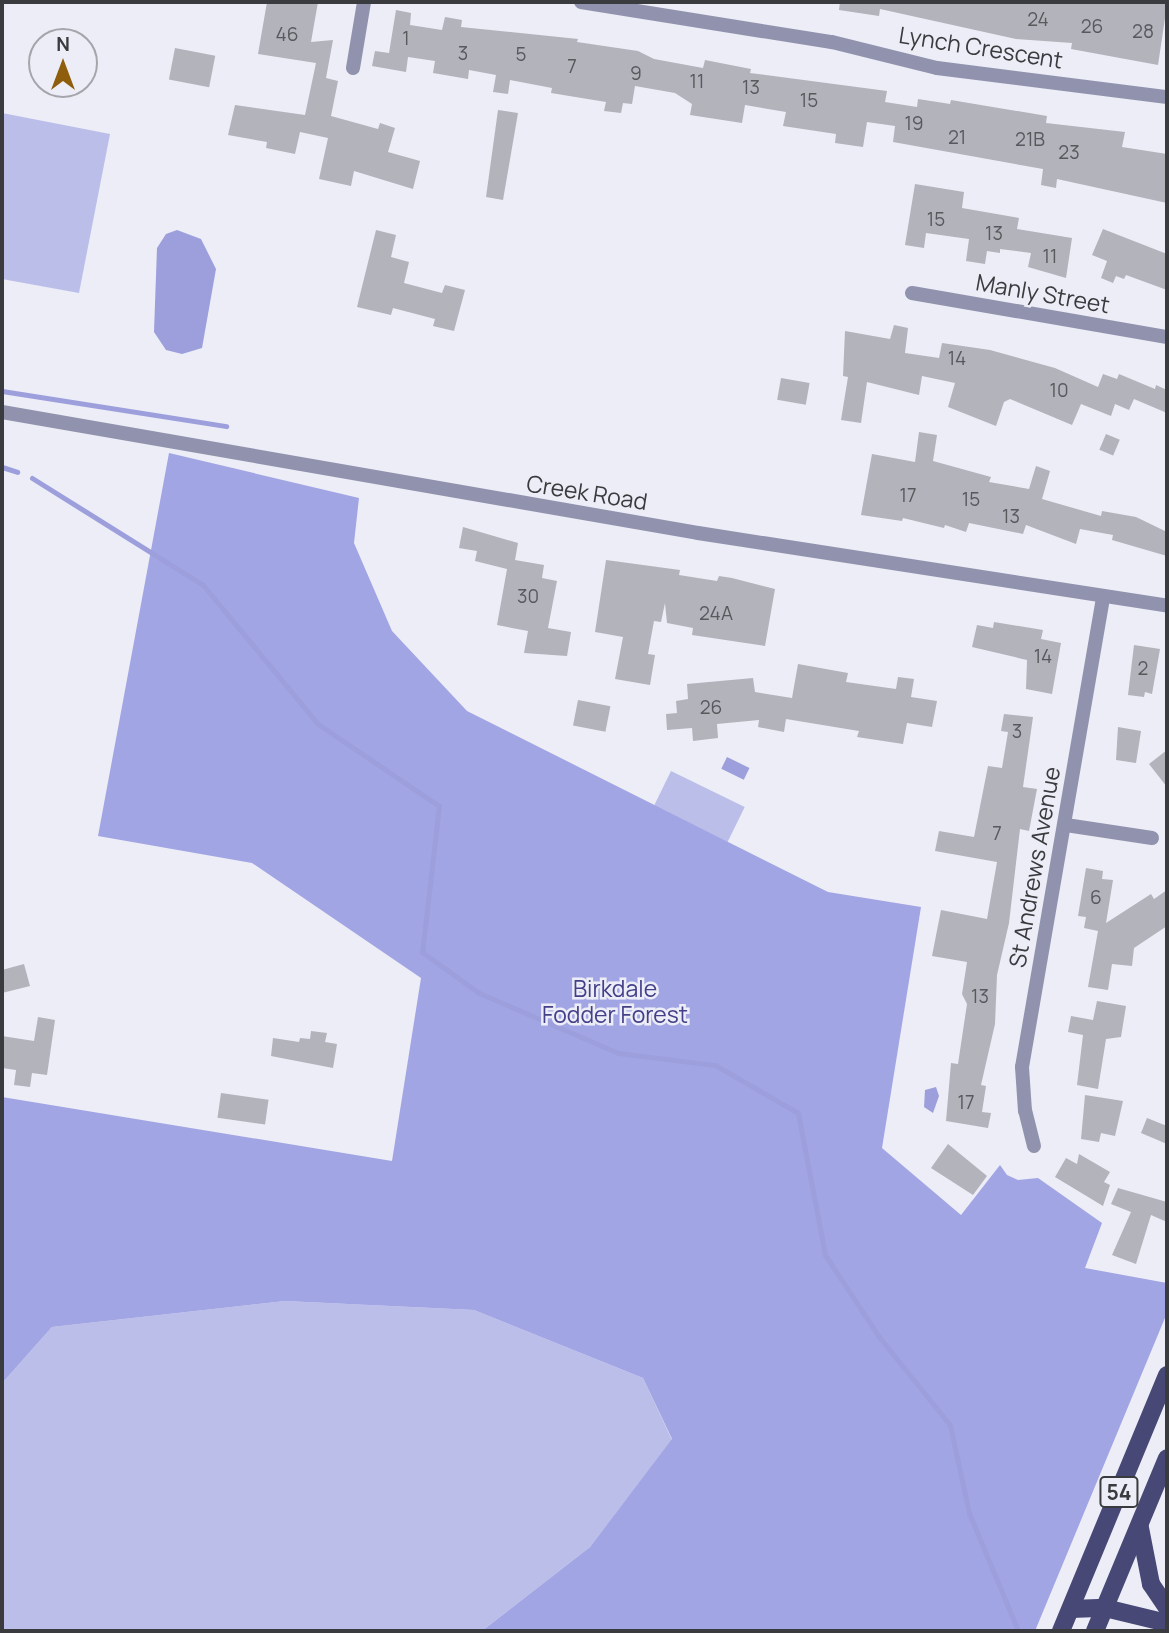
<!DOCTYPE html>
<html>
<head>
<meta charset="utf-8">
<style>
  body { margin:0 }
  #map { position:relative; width:1169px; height:1633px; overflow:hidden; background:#ecedf6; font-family:Manrope,sans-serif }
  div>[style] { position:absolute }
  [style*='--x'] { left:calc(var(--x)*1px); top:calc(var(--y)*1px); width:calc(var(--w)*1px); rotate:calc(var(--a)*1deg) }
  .green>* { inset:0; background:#bbbee9; transform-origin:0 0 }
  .forest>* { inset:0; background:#a2a5e3 }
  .water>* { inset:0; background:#9c9fdc; transform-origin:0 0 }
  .stream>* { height:5px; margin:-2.5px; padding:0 2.5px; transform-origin:2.5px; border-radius:2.5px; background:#9c9fdc }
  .building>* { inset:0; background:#b2b3bb; transform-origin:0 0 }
  .minor>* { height:14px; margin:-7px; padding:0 7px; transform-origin:7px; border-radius:7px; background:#9193ae }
  .primary>* { height:18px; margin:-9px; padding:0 9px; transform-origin:9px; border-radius:9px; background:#474876 }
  span { translate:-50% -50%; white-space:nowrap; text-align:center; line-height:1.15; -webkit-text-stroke:5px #ecedf6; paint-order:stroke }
  .number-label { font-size:19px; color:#58595d }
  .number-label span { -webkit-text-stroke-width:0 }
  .shield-label span { padding:2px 5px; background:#ecedf6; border:2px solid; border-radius:5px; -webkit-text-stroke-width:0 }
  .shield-label { font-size:21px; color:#3a3b3e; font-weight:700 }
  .street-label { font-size:23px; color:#3a3b3e }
  .park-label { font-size:23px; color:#433f89 }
  .frame { position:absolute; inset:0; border:4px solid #3a3b3e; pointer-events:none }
  .north { position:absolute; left:28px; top:28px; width:70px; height:70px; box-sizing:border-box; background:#ecedf6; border:2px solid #a5a6ac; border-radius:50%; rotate:0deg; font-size:19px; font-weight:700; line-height:28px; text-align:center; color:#3a3b3e }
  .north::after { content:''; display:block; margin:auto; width:24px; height:32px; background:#8f5e0c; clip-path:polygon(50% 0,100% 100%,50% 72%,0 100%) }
</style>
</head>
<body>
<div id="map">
  <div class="green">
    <i style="clip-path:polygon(2px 113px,110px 134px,79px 293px,2px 279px)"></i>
    <i style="left:671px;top:771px;width:82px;height:39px;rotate:26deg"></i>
    <i style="clip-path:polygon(285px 1301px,474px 1310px,643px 1378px,672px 1440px,590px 1547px,482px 1631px,2px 1631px,4px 1381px,52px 1327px)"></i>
  </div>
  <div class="forest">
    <i style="clip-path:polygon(169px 453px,359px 498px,354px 543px,392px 631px,467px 711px,828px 892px,921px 907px,882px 1148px,961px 1215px,1000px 1165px,1007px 1175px,1018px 1180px,1038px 1178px,1102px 1223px,1085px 1268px,1167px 1283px,1167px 1313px,1035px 1631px,482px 1631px,590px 1547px,672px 1439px,643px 1378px,474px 1310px,285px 1301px,52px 1327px,4px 1381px,2px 1390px,2px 1097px,392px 1161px,421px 978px,252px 863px,98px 836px)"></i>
  </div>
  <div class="water">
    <i style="clip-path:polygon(177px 230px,201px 239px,216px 269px,202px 348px,182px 354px,166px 350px,154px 332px,157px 248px,166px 234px)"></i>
    <i style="left:727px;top:757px;width:25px;height:13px;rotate:26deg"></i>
    <i style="clip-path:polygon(936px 1087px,939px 1096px,933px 1113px,924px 1107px,925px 1090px)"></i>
  </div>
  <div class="stream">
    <i style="--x:2;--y:391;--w:227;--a:8.9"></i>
    <i style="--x:2;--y:467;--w:16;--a:18"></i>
    <i style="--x:32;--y:478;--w:202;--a:32"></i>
    <i style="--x:203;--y:585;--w:180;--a:50.4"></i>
    <i style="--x:318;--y:724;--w:146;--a:34.1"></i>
    <i style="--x:439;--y:806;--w:147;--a:96.6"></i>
    <i style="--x:422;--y:952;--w:70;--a:35.7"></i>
    <i style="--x:479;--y:993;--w:151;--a:23.3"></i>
    <i style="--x:618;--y:1053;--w:98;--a:7.1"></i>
    <i style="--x:715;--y:1065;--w:96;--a:30"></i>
    <i style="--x:798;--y:1113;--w:145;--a:79.2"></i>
    <i style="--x:825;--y:1255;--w:100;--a:56.5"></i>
    <i style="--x:880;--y:1338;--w:112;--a:51.2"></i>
    <i style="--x:950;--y:1425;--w:90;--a:77.8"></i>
    <i style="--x:969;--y:1513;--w:128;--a:67.4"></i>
  </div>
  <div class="building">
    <i style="clip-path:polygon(267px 2px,318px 2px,311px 42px,333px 40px,326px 78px,338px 81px,331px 116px,378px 129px,380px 123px,395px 128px,388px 152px,420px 161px,413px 189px,354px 171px,351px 186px,319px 179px,328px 138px,300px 132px,295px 154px,266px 148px,267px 142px,228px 135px,235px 105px,305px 115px,316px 63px,258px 54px)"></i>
    <i style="clip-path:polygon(840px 2px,1167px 2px,1167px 5px,1158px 65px,1071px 49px,1072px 43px,1016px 39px,880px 9px,879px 16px,839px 10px)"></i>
    <i style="clip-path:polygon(396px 10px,411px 13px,410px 25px,442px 30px,445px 17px,462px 20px,461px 27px,578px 39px,577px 42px,638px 51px,654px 59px,703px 68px,705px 60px,751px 69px,750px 73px,887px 91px,885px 102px,917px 107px,918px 99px,950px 104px,951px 100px,1047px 116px,1046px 123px,1125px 132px,1122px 147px,1167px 154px,1167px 203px,1057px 179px,1056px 188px,1041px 185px,1043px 169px,893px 142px,895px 126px,867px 122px,863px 147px,835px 143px,836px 134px,783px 126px,786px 112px,745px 105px,742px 123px,690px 115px,692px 104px,675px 93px,635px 86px,632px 104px,623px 103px,621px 113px,604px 111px,606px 102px,551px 93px,552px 88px,510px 80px,508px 94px,493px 92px,496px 75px,469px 70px,468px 79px,433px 73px,435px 61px,408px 57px,406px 72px,372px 66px,375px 51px,389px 53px)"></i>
    <i style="left:175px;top:48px;width:41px;height:32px;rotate:11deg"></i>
    <i style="clip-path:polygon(498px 110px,518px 113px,503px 200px,486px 197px)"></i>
    <i style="clip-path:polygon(915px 184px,964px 192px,962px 208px,1019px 218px,1017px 229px,1072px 238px,1066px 278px,1028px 267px,1031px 253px,1000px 249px,1000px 253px,987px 251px,985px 264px,966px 261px,969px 239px,926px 233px,924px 248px,905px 245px)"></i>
    <i style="clip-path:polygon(1103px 229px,1167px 254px,1167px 290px,1126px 275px,1124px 279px,1116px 276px,1113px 283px,1101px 278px,1107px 261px,1092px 255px)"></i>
    <i style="clip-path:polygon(376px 230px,396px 235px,391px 257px,409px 262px,404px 283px,442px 293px,445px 285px,465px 290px,454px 331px,433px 326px,435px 319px,393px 308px,391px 315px,357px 307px)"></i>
    <i style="clip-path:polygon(894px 325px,908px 328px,905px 353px,939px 358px,942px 343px,990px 350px,1055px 368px,1098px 387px,1103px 374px,1117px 379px,1119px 374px,1155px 389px,1156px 385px,1167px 390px,1167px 413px,1134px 399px,1129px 410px,1115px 404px,1111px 416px,1081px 404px,1072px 425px,1010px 399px,1004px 402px,996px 426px,948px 407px,955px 383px,922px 376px,919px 395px,867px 382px,861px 423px,841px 420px,848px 377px,843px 376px,845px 331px,890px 339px)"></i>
    <i style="left:781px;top:378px;width:29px;height:22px;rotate:10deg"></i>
    <i style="clip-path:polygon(919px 432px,937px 435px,933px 461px,991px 477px,989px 482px,1029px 489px,1036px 466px,1050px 471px,1042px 499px,1101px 516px,1102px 511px,1136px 517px,1167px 532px,1167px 556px,1112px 540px,1113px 535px,1080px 529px,1076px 544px,1026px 525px,1023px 534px,969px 523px,966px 532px,945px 525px,944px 528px,903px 518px,902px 521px,861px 515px,872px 454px,915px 462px)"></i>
    <i style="left:1106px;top:434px;width:15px;height:17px;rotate:23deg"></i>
    <i style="clip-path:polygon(463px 527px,518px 543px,515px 560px,544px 565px,542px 578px,557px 581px,548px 628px,571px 632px,567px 656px,524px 653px,528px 631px,497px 625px,507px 569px,475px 561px,477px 551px,459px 548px)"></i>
    <i style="clip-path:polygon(606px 560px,680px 570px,679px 575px,717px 581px,719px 576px,732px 578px,775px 589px,765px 646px,692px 635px,693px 628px,667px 623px,665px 603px,661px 622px,654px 621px,648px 654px,655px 655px,650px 685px,615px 679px,623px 637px,595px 632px)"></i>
    <i style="clip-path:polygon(994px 622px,1043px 630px,1041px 639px,1061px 643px,1052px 694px,1026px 689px,1027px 660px,972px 647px,977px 625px,993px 628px)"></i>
    <i style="clip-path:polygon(1134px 645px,1160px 649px,1152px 694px,1145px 692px,1144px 697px,1128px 695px)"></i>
    <i style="clip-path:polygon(798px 664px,848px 673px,846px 682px,896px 689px,898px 677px,914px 679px,911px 697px,937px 701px,932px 727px,907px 723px,903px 744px,857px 737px,859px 731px,786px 719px,784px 732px,758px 727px,759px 720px,717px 724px,718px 738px,693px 741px,692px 728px,667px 730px,666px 714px,677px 713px,676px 701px,688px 699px,687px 684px,753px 678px,755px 692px,792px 698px)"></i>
    <i style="left:578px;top:700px;width:33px;height:26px;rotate:11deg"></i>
    <i style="clip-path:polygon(1004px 714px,1033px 717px,1023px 787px,1037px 789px,1029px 831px,1020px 829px,1009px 923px,997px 975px,995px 1024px,981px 1085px,986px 1086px,982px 1112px,991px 1113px,988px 1128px,946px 1121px,951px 1063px,958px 1064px,967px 1004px,962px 994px,967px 962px,932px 956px,941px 910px,987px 919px,997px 862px,935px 851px,939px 831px,974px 837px,988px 766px,1002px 768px,1008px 732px,1001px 731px)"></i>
    <i style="clip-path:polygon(1118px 727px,1141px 731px,1136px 763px,1116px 760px)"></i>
    <i style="clip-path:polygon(1167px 750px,1167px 787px,1149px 764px)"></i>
    <i style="clip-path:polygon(1086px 868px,1103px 871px,1102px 879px,1113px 880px,1106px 923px,1151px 894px,1154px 899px,1167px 890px,1167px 926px,1134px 948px,1132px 966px,1112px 964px,1108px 990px,1088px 987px,1098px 931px,1084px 928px,1086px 917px,1078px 916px)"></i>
    <i style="clip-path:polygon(24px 964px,30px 986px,2px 993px,2px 970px)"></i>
    <i style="clip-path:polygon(1097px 1001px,1126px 1006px,1121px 1037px,1106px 1039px,1098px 1089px,1077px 1085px,1083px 1035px,1068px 1032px,1071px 1016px,1093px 1020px)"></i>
    <i style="clip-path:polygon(38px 1017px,55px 1020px,47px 1075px,32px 1073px,30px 1087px,14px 1085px,16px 1070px,2px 1068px,2px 1036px,34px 1041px)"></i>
    <i style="clip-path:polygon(311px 1031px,327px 1033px,325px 1042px,337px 1044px,333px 1068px,271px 1056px,273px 1038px,299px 1042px,300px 1038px,310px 1039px)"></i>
    <i style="left:221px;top:1093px;width:48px;height:25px;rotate:8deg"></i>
    <i style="clip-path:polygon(1085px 1095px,1123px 1101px,1115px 1136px,1101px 1133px,1099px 1142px,1081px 1139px)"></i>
    <i style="clip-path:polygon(1147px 1118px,1167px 1126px,1167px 1144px,1141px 1133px)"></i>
    <i style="clip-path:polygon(948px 1144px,987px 1176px,973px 1195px,931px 1168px)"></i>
    <i style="clip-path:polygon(1079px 1154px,1110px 1172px,1104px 1182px,1110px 1185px,1103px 1206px,1055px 1177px,1066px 1158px,1077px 1164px)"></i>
    <i style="clip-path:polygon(1118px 1188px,1167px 1202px,1167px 1222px,1151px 1215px,1136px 1264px,1112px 1255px,1131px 1212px,1111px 1204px)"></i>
  </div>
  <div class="minor">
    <i style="--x:581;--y:2;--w:254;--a:9.1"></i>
    <i style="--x:832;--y:42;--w:108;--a:13.9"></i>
    <i style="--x:937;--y:68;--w:232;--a:7.2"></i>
    <i style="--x:353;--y:68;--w:67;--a:-80.5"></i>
    <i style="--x:912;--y:293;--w:259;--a:9.8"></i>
    <i style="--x:2;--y:412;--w:706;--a:9.86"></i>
    <i style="--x:698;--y:533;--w:475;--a:8.8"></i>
    <i style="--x:1066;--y:825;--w:87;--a:8.6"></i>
    <i style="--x:1034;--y:1146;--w:36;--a:-104"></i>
    <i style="--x:1025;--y:1111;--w:44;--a:-93.9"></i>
    <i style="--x:1022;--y:1067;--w:478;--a:-80.2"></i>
  </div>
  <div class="primary">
    <i style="--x:1140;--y:1528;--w:57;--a:78.9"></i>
    <i style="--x:1151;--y:1584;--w:29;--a:56"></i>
    <i style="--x:1071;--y:1609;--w:34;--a:-2"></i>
    <i style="--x:1105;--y:1608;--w:64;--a:13.6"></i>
    <i style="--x:1061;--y:1631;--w:277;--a:-67.5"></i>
    <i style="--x:1095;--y:1631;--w:187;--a:-67.4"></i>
  </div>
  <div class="number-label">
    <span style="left:1038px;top:20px">24</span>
    <span style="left:1092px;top:27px">26</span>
    <span style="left:1143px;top:32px">28</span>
    <span style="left:287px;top:35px">46</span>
    <span style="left:406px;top:39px">1</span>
    <span style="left:463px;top:54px">3</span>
    <span style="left:521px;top:55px">5</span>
    <span style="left:572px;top:67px">7</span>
    <span style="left:636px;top:74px">9</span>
    <span style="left:697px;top:82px">11</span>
    <span style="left:751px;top:88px">13</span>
    <span style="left:809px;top:101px">15</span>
    <span style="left:914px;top:124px">19</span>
    <span style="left:957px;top:138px">21</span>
    <span style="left:1030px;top:140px">21B</span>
    <span style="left:1069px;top:153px">23</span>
    <span style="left:936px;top:220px">15</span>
    <span style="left:994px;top:234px">13</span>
    <span style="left:1050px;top:257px">11</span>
    <span style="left:957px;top:359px">14</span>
    <span style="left:1059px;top:391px">10</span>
    <span style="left:908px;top:496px">17</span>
    <span style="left:971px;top:500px">15</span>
    <span style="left:1011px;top:517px">13</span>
    <span style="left:528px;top:597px">30</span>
    <span style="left:716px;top:614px">24A</span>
    <span style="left:1043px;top:657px">14</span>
    <span style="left:1143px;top:669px">2</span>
    <span style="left:711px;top:708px">26</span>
    <span style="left:1017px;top:732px">3</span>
    <span style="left:997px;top:834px">7</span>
    <span style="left:1096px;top:898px">6</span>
    <span style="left:980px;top:997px">13</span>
    <span style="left:966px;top:1103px">17</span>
  </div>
  <div class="shield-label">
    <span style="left:1119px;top:1492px">54</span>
  </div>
  <div class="street-label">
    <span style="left:981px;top:47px;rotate:9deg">Lynch Crescent</span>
    <span style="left:1043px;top:293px;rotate:10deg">Manly Street</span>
    <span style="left:587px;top:492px;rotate:9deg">Creek Road</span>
    <span style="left:1034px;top:867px;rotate:-80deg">St Andrews Avenue</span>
  </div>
  <div class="park-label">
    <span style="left:615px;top:1001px">Birkdale<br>Fodder Forest</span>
  </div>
  <div class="frame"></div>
  <div class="north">N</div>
</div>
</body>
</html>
